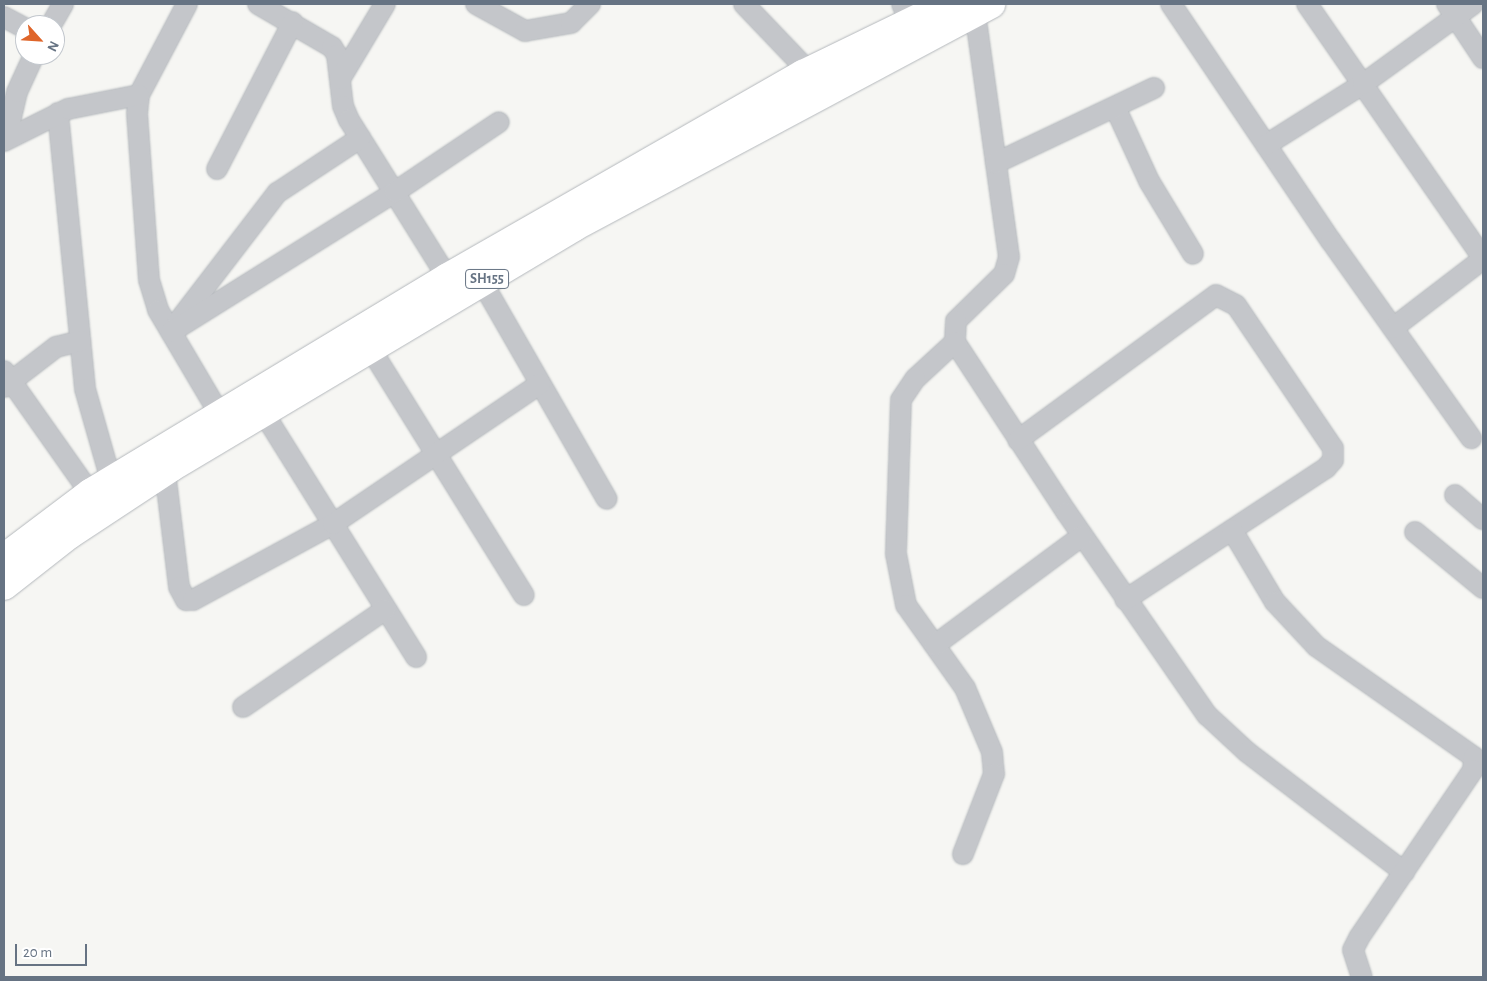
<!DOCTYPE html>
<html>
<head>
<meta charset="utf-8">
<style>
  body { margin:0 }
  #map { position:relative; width:1487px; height:981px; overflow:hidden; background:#f6f6f3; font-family:"Alegreya Sans",sans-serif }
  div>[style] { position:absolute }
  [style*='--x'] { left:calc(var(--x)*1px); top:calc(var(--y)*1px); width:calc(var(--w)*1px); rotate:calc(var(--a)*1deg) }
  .roads { filter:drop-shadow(0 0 1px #b4b8bc) drop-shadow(0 0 1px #b4b8bc) }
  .minor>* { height:20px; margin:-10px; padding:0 10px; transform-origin:10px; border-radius:10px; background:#c4c6ca }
  .primary>* { height:28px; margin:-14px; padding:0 14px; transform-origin:14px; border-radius:14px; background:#fff }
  span { translate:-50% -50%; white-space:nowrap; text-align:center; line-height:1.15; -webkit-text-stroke:5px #fff; paint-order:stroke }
  .shield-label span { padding:1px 4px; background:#fff; border:1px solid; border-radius:4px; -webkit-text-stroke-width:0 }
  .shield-label { font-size:14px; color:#667383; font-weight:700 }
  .frame { position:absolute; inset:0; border:5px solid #667383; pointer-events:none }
  .north { position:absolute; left:15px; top:15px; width:50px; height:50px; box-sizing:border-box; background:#fff; border:1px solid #c2c7cd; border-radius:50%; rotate:116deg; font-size:14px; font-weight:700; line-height:20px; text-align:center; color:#667383 }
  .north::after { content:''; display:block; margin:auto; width:18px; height:22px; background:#df652a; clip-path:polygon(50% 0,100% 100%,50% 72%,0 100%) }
  .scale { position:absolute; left:15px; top:944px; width:72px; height:22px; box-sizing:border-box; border:2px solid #667383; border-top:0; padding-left:6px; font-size:15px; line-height:18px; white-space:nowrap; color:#667383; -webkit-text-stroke:4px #fff; paint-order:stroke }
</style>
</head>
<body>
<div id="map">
  <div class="roads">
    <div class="minor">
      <i style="--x:187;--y:4;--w:103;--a:117.8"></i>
      <i style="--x:139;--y:95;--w:18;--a:96"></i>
      <i style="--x:137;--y:113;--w:167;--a:85.9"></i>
      <i style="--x:149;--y:280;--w:31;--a:73"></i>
      <i style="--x:158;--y:310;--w:122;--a:59.4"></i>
      <i style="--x:258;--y:4;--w:86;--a:30.2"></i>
      <i style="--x:332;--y:47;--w:9;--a:58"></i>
      <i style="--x:337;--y:55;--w:51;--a:83.3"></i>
      <i style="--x:343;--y:106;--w:15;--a:67"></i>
      <i style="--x:349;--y:120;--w:198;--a:58"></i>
      <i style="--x:476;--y:4;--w:56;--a:28.9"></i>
      <i style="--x:525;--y:31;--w:47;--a:-9.9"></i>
      <i style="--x:571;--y:23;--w:27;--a:-45"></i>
      <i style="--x:744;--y:4;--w:93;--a:46.3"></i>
      <i style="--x:902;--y:4;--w:20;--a:66"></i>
      <i style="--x:1171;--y:4;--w:286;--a:56"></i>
      <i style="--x:1331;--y:241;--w:242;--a:54.6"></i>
      <i style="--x:1307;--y:4;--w:309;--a:55.3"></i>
      <i style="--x:1447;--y:4;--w:65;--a:56.3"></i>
      <i style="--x:975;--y:12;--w:247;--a:82.1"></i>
      <i style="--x:1009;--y:257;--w:18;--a:106"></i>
      <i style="--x:1004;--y:274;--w:67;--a:135.6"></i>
      <i style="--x:956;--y:321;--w:21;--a:93"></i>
      <i style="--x:955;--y:342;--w:204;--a:56.8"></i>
      <i style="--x:1067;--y:513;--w:246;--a:55.3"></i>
      <i style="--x:1207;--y:715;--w:54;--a:42.8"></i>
      <i style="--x:1247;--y:752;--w:198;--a:37.4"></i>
      <i style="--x:4;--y:17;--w:24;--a:28"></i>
      <i style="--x:51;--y:25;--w:24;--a:-60"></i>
      <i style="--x:340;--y:79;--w:87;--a:-59"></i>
      <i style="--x:1115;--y:107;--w:81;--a:65.3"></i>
      <i style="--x:1149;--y:181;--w:85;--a:58.9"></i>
      <i style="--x:58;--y:113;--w:277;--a:84.4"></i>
      <i style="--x:85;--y:389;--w:95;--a:74.1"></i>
      <i style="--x:6;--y:139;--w:48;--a:-76.8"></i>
      <i style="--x:17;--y:92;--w:41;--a:-65.3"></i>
      <i style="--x:4;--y:141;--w:72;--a:-26.6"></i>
      <i style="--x:68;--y:109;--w:72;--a:-11.2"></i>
      <i style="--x:1266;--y:145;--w:115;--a:-32.2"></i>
      <i style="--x:1363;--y:84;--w:136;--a:-36"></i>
      <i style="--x:996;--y:163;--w:175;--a:-25.4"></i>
      <i style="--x:217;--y:169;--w:165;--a:-62.7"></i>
      <i style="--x:482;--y:282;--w:250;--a:60.1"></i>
      <i style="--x:178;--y:322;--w:163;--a:-52.5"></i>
      <i style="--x:277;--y:193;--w:100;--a:-33.5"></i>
      <i style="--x:1393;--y:328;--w:113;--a:-37.5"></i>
      <i style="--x:171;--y:332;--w:264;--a:-32"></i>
      <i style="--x:395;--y:192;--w:125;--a:-33.9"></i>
      <i style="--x:955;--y:342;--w:54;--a:137.2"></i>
      <i style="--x:915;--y:379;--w:25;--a:124"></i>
      <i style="--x:901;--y:400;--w:154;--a:91.9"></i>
      <i style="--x:896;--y:554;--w:52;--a:78.9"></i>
      <i style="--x:906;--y:605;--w:102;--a:54.6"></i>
      <i style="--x:965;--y:688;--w:69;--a:67.1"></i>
      <i style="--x:992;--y:752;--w:22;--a:85"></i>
      <i style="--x:994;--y:774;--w:86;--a:111.2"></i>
      <i style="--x:370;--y:348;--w:291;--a:58.1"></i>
      <i style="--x:4;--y:371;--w:149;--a:54.8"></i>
      <i style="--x:4;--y:387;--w:66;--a:-37.6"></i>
      <i style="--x:56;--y:347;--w:25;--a:-14"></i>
      <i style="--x:263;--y:412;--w:289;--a:58"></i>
      <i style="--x:1018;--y:440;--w:245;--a:-36.2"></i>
      <i style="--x:1216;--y:295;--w:22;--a:27"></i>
      <i style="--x:1236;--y:305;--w:173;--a:55.9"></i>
      <i style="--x:1333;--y:448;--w:12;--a:90"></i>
      <i style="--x:1333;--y:460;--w:11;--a:131"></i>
      <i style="--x:1326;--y:468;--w:240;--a:146.7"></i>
      <i style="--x:165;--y:471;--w:117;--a:83.1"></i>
      <i style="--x:179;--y:587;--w:15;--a:62"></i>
      <i style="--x:186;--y:600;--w:7;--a:0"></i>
      <i style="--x:193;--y:600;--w:159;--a:-28.5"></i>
      <i style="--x:333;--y:524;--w:250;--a:-34.1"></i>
      <i style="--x:1455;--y:495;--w:37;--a:41"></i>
      <i style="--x:1232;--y:530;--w:84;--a:59.2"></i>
      <i style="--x:1275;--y:602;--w:60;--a:47"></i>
      <i style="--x:1316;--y:646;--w:193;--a:35.1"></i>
      <i style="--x:1474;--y:757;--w:13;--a:94"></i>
      <i style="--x:1473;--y:770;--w:203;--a:124.2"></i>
      <i style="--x:1359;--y:938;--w:13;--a:117"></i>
      <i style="--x:1353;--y:950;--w:28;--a:72"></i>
      <i style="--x:1415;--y:532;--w:88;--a:39.5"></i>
      <i style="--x:935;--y:645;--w:183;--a:-36.6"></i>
      <i style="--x:243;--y:707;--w:173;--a:-34.4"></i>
    </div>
    <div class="primary">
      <i style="--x:4;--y:558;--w:108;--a:-37.1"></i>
      <i style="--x:90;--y:493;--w:418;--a:-31.1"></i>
      <i style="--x:448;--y:277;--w:409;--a:-29.8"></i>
      <i style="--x:803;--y:74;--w:160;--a:-25.9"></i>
      <i style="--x:4;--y:586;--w:83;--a:-38.1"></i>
      <i style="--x:69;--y:535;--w:123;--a:-33.4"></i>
      <i style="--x:172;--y:467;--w:468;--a:-30.8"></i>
      <i style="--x:574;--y:227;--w:473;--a:-28.1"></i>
    </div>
  </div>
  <div class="shield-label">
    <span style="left:487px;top:279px">SH155</span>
  </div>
  <div class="frame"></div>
  <div class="north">N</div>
  <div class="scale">20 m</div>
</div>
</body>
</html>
